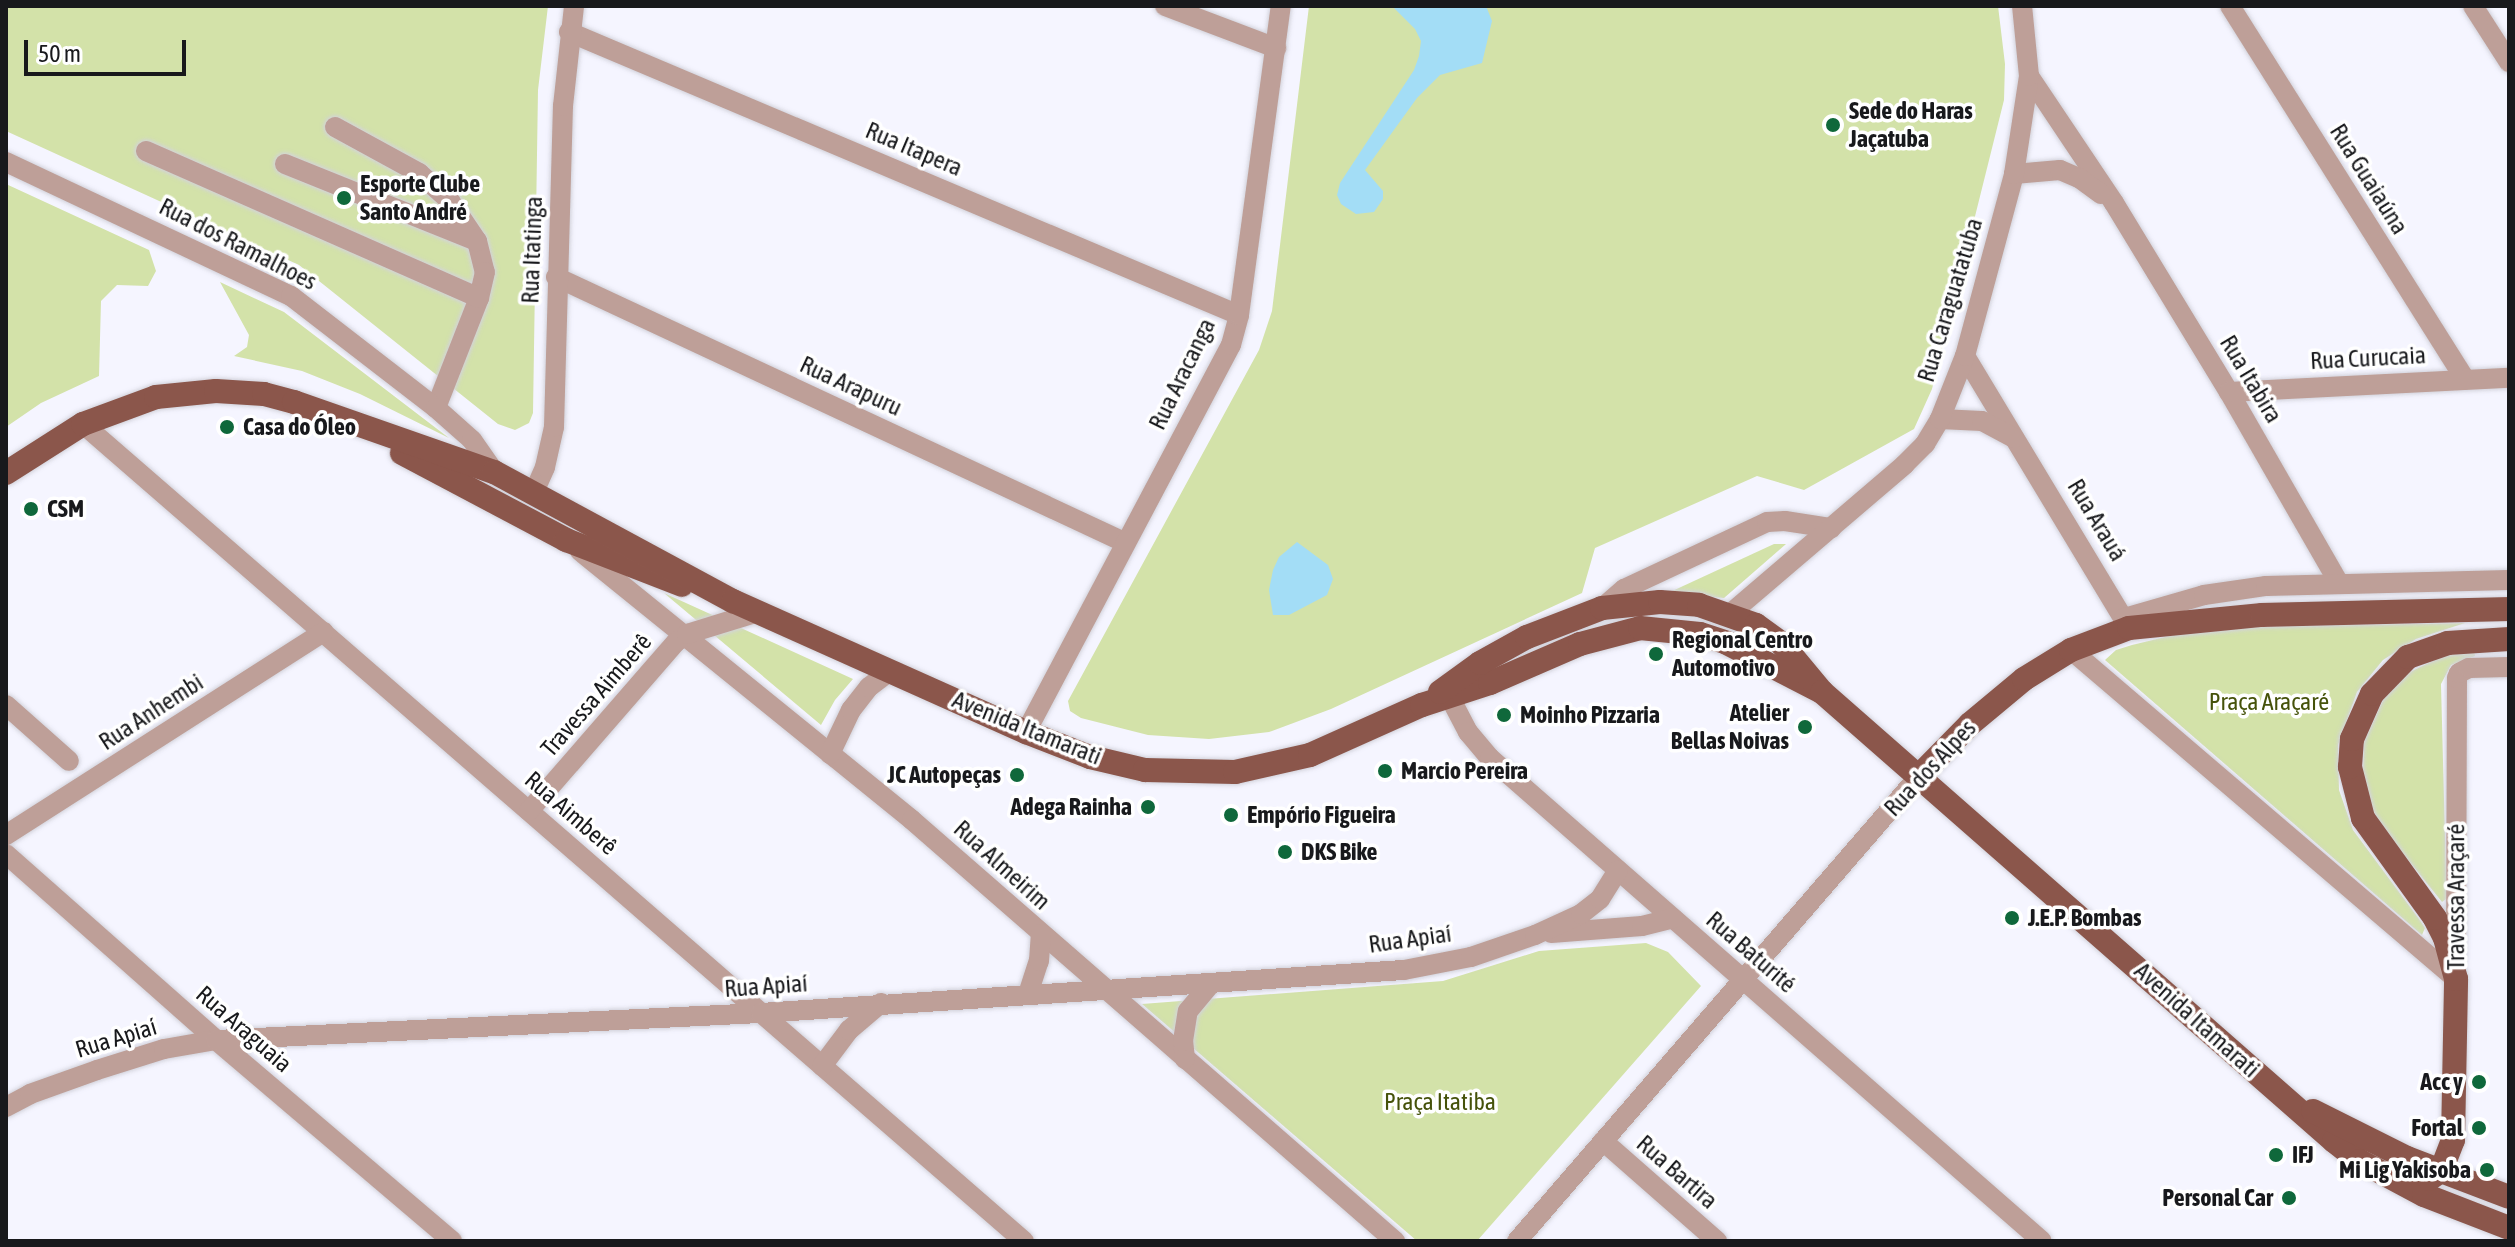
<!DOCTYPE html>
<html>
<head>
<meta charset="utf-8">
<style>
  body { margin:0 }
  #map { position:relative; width:2515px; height:1247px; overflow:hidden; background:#f5f5ff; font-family:"Asap Condensed",sans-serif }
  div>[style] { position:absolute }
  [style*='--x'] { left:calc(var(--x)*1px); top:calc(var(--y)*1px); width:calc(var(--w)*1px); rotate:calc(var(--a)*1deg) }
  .green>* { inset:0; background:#d3e2a9 }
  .water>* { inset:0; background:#a3ddf6 }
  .roads { filter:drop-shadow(0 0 2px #d2d2db) drop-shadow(0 0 2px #d2d2db) }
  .minor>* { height:20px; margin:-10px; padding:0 10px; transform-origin:10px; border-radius:10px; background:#be9f98 }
  .major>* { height:24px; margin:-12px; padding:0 12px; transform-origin:12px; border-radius:12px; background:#8b564b }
  .dots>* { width:22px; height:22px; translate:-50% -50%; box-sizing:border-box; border:4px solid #fff; border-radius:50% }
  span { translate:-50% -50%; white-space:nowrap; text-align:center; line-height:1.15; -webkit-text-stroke:7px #fff; paint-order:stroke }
  .poi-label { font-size:24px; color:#18191c; font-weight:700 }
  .left { translate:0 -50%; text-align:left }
  .right { translate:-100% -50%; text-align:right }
  .street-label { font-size:24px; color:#18191c }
  .park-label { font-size:24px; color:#45520a }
  .frame { position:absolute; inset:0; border:8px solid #18191c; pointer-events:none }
  .scale { position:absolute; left:24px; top:40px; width:162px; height:36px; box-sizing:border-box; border:4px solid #18191c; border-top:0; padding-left:10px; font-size:24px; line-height:28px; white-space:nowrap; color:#18191c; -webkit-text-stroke:6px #fff; paint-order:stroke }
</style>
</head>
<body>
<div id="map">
  <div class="green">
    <i style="clip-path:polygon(6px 6px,548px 6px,538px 90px,533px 413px,529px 423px,515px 430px,498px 424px,299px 265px,6px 131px)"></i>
    <i style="clip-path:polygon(1309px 6px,1998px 6px,2005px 64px,2004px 100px,1932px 389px,1914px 429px,1804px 490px,1757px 476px,1595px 548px,1582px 593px,1331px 709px,1269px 732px,1209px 739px,1148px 735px,1081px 718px,1070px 711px,1068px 701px,1259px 350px,1272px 311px)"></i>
    <i style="clip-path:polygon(6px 184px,149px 250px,156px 271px,148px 286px,117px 285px,101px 301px,99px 376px,41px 403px,6px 427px)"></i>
    <i style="clip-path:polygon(220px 282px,284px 312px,449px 438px,360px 394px,302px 371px,234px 356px,247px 347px,249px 335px)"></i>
    <i style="clip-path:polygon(1774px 544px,1786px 544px,1724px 598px,1668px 593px)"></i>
    <i style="clip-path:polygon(664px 593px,853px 679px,835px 700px,821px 725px)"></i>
    <i style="clip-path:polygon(2465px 623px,2416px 639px,2383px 660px,2357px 692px,2338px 745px,2339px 790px,2353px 830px,2419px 919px,2425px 928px,2422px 935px,2105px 660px,2116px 650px,2132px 645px,2186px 632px,2229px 627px)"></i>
    <i style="clip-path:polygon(2474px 651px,2475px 656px,2451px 665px,2441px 684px,2446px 875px,2446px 899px,2442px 902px,2380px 825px,2368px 801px,2363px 775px,2364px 742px,2384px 698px,2406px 674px,2449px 653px)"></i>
    <i style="clip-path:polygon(1646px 943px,1668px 952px,1701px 986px,1477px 1241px,1417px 1241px,1142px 1004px,1443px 981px,1539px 951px)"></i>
  </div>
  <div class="water">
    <i style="clip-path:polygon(1392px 6px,1486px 6px,1492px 21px,1482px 63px,1440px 75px,1417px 98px,1365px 170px,1383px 191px,1383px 199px,1374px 212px,1356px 214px,1341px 204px,1337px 195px,1340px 183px,1414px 70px,1419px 56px,1421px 41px,1415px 29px)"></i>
    <i style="clip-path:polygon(1297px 542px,1328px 565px,1333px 579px,1327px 595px,1289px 615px,1273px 615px,1269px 590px,1273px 570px,1279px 557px)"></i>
  </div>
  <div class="roads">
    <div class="minor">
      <i style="--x:1165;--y:6;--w:119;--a:20.7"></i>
      <i style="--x:2230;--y:6;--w:441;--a:57.8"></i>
      <i style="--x:2473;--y:6;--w:67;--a:57.3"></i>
      <i style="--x:569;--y:32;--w:727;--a:22.9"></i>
      <i style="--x:2029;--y:76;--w:153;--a:56.2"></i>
      <i style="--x:2114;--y:203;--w:221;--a:58.7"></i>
      <i style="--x:2229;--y:392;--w:220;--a:60.1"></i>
      <i style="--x:335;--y:127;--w:96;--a:28.7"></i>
      <i style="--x:419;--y:173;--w:42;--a:42.1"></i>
      <i style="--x:450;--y:201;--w:48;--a:56"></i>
      <i style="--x:477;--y:241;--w:32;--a:76"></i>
      <i style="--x:485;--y:272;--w:27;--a:103"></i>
      <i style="--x:479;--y:298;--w:118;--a:111.4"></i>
      <i style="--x:146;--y:151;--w:364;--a:23.8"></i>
      <i style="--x:6;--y:162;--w:315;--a:25.2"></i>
      <i style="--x:291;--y:296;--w:183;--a:37.7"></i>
      <i style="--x:436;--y:408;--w:48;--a:41.6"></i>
      <i style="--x:472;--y:440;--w:39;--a:55"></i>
      <i style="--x:285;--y:164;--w:207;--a:21.9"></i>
      <i style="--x:2014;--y:174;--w:46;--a:-5"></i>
      <i style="--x:2060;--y:170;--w:21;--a:23"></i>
      <i style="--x:2079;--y:178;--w:27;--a:36"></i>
      <i style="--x:556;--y:277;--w:627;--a:25.01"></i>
      <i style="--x:1965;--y:356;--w:318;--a:58.9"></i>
      <i style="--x:2229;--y:392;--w:280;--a:-2.9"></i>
      <i style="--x:1940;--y:419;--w:42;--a:2.7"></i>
      <i style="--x:1982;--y:421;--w:36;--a:28"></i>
      <i style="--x:83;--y:424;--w:1246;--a:40.97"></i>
      <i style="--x:534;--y:492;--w:27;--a:-66"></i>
      <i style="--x:545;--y:467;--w:41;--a:-77.3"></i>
      <i style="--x:554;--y:427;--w:321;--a:-88.4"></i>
      <i style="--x:563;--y:106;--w:101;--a:-83.7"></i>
      <i style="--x:580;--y:551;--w:427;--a:39"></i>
      <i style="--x:912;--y:820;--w:641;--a:41.08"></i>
      <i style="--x:1602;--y:608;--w:29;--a:-41"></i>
      <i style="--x:1624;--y:589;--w:158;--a:-25.1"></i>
      <i style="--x:1767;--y:522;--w:18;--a:-3"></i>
      <i style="--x:1785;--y:521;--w:47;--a:8.7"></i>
      <i style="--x:1731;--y:613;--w:228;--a:-40.5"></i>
      <i style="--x:1904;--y:465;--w:30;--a:-45"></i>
      <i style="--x:1925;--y:444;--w:29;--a:-59"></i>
      <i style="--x:1940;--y:419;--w:68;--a:-68.4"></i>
      <i style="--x:1965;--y:356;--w:188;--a:-74.9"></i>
      <i style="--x:2014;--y:174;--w:99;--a:-81.3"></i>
      <i style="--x:2029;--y:76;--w:70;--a:-95.7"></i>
      <i style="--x:2124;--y:618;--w:83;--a:-16"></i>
      <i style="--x:2204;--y:595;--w:63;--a:-8.3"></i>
      <i style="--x:2266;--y:586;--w:243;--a:-1.4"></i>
      <i style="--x:2071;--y:650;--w:506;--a:40.52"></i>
      <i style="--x:1445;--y:688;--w:50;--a:62.4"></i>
      <i style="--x:1468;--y:732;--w:34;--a:50"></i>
      <i style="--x:1490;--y:758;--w:733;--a:41.19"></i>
      <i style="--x:6;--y:705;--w:84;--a:41.6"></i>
      <i style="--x:1026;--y:732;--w:438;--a:-62.1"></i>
      <i style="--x:1231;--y:345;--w:31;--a:-75"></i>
      <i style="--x:1239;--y:315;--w:312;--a:-82.3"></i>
      <i style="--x:830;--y:754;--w:49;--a:-64.5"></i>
      <i style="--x:851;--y:710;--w:29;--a:-52"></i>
      <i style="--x:869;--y:687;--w:26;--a:-37"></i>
      <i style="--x:529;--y:811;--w:224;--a:-49"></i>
      <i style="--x:676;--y:642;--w:14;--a:-36"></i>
      <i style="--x:687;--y:634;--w:74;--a:-17.2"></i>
      <i style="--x:6;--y:835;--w:377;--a:-32.6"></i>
      <i style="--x:6;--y:854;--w:281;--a:41.5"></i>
      <i style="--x:216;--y:1040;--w:310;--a:40.4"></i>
      <i style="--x:1551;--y:933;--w:91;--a:-4.4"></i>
      <i style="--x:1642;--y:926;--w:32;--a:-14"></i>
      <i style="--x:2456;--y:959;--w:281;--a:-89.8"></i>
      <i style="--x:2457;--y:678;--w:5;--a:-68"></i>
      <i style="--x:2459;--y:673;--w:11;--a:-27"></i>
      <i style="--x:2469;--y:668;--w:40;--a:-1.4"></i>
      <i style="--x:1028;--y:994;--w:35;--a:-72"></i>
      <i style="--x:1039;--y:961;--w:27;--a:-86"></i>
      <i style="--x:1185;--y:1059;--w:18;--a:-96"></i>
      <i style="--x:1183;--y:1041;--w:30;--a:-81"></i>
      <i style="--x:1188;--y:1011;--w:35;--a:-50"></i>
      <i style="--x:822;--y:1066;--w:45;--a:-53.1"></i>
      <i style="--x:849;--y:1030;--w:42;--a:-40.2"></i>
      <i style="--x:6;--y:1107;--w:27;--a:-28"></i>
      <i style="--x:30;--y:1094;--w:71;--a:-19.7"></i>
      <i style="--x:97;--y:1070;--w:70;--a:-17.4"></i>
      <i style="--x:164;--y:1049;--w:53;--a:-9.8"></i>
      <i style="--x:216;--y:1040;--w:546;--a:-2.84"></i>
      <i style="--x:761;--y:1013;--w:644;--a:-3.83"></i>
      <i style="--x:1404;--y:970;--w:68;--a:-11"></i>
      <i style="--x:1471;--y:957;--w:68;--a:-19"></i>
      <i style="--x:1535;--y:935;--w:51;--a:-24.5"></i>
      <i style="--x:1581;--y:914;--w:24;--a:-38"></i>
      <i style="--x:1600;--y:899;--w:34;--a:-58"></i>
      <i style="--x:1603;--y:1141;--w:152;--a:41.3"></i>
      <i style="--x:1517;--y:1241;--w:616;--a:-49.15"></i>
    </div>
    <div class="major">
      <i style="--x:402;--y:453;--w:186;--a:27.9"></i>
      <i style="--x:566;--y:540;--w:124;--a:21.2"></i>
      <i style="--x:6;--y:473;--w:91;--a:-32.5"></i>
      <i style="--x:83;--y:424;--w:78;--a:-20.3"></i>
      <i style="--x:156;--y:397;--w:60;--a:-5.7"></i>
      <i style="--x:216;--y:391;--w:48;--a:3.6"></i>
      <i style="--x:264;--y:394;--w:31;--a:15"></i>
      <i style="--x:294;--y:402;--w:212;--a:19.3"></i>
      <i style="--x:494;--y:472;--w:272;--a:28.4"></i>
      <i style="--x:733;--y:601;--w:321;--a:24.1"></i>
      <i style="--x:1026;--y:732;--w:69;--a:21.3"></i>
      <i style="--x:1090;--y:757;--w:57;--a:13.3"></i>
      <i style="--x:1145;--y:770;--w:90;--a:1.3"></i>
      <i style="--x:1235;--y:772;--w:77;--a:-12.8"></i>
      <i style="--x:1310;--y:755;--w:123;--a:-24.1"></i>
      <i style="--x:1422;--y:705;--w:71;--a:-17.9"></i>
      <i style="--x:1490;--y:683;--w:98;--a:-23.4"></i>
      <i style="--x:1580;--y:644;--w:62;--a:-14.9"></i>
      <i style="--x:1640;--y:628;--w:60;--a:5.7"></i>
      <i style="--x:1700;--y:634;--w:28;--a:18"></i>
      <i style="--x:1727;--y:643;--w:107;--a:27.3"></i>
      <i style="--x:1440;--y:692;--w:49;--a:-35.9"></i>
      <i style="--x:1480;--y:663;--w:54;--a:-29"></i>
      <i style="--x:1527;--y:637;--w:80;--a:-21.1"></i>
      <i style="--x:1602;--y:608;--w:58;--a:-5.9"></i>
      <i style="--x:1660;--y:602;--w:39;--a:4"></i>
      <i style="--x:1699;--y:605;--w:60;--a:19.3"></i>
      <i style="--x:1756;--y:625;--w:32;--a:36"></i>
      <i style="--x:1782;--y:644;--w:62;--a:50.2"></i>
      <i style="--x:1822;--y:692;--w:681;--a:41.25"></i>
      <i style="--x:2334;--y:1141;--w:33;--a:38"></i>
      <i style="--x:2360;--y:1161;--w:72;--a:28"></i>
      <i style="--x:2424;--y:1195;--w:91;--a:21.2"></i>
      <i style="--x:1920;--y:775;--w:71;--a:-45.6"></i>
      <i style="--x:1970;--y:724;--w:70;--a:-39.8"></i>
      <i style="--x:2024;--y:679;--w:55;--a:-31.7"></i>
      <i style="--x:2071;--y:650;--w:62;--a:-20.8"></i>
      <i style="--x:2129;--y:628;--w:134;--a:-5.6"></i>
      <i style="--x:2262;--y:615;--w:247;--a:-1.4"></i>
      <i style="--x:2313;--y:1111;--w:105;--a:26.6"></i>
      <i style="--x:2407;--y:1158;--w:109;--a:20.9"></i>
      <i style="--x:2399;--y:1179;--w:30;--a:0"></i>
      <i style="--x:2429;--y:1179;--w:14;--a:-34"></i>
      <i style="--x:2441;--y:1171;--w:33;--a:-69"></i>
      <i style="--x:2453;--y:1140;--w:161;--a:-88.9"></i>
      <i style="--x:2456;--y:979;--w:42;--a:-105"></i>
      <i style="--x:2445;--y:938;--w:22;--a:-117"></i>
      <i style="--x:2435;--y:918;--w:123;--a:-125.8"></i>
      <i style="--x:2363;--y:818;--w:53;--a:-104.3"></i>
      <i style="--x:2350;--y:767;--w:28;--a:-86"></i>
      <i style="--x:2352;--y:739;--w:49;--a:-66"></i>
      <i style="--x:2372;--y:694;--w:52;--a:-45.8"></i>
      <i style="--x:2408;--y:657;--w:42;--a:-19.3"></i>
      <i style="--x:2448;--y:643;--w:61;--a:-3.8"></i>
    </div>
  </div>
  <div class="dots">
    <i style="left:1833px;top:125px;background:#0f683b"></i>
    <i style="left:344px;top:198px;background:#0f683b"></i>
    <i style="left:227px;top:427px;background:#0f683b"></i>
    <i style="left:31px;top:509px;background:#0f683b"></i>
    <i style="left:1656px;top:654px;background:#0f683b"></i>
    <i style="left:1504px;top:715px;background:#0f683b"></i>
    <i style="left:1805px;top:727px;background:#0f683b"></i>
    <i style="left:1385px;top:771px;background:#0f683b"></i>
    <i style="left:1017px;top:775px;background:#0f683b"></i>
    <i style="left:1148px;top:807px;background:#0f683b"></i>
    <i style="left:1231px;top:815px;background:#0f683b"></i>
    <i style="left:1285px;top:852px;background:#0f683b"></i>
    <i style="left:2012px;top:918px;background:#0f683b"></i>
    <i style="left:2479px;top:1082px;background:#0f683b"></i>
    <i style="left:2479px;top:1128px;background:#0f683b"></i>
    <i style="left:2276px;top:1155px;background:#0f683b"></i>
    <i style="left:2487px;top:1170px;background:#0f683b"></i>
    <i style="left:2289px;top:1198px;background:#0f683b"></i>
  </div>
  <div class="poi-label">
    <span class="left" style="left:1849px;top:125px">Sede do Haras<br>Jaçatuba</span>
    <span class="left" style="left:360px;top:198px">Esporte Clube<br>Santo André</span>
    <span class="left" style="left:243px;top:427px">Casa do Óleo</span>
    <span class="left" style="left:47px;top:509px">CSM</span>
    <span class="left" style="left:1672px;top:654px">Regional Centro<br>Automotivo</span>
    <span class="right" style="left:1789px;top:727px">Atelier<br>Bellas Noivas</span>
    <span class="left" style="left:1520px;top:715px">Moinho Pizzaria</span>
    <span class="left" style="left:1401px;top:771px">Marcio Pereira</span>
    <span class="right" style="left:1001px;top:775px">JC Autopeças</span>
    <span class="right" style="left:1132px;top:807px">Adega Rainha</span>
    <span class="left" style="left:1247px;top:815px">Empório Figueira</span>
    <span class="left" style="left:1301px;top:852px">DKS Bike</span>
    <span class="left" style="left:2028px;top:918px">J.E.P. Bombas</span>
    <span class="right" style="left:2463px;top:1082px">Acc y</span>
    <span class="right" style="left:2463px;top:1128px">Fortal</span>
    <span class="left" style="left:2292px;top:1155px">IFJ</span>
    <span class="right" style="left:2471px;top:1170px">Mi Lig Yakisoba</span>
    <span class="right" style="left:2273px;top:1198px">Personal Car</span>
  </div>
  <div class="street-label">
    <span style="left:914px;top:149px;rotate:23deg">Rua Itapera</span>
    <span style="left:2369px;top:179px;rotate:58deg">Rua Guaiaúna</span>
    <span style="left:238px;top:244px;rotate:27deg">Rua dos Ramalhoes</span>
    <span style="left:532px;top:250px;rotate:-88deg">Rua Itatinga</span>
    <span style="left:1950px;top:300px;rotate:-73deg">Rua Caraguatatuba</span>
    <span style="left:2368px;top:358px;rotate:-3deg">Rua Curucaia</span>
    <span style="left:1182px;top:374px;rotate:-64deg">Rua Aracanga</span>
    <span style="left:2251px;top:379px;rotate:59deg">Rua Itabira</span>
    <span style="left:851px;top:386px;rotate:25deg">Rua Arapuru</span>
    <span style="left:2097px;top:520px;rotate:59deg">Rua Arauá</span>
    <span style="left:596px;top:695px;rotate:-49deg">Travessa Aimberê</span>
    <span style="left:151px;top:712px;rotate:-33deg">Rua Anhembi</span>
    <span style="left:1027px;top:728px;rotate:22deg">Avenida Itamarati</span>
    <span style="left:1930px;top:768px;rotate:-47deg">Rua dos Alpes</span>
    <span style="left:571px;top:813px;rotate:41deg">Rua Aimberê</span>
    <span style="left:1002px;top:865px;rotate:42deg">Rua Almeirim</span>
    <span style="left:2456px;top:897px;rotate:-90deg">Travessa Araçaré</span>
    <span style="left:1410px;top:939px;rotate:-8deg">Rua Apiaí</span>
    <span style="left:1751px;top:952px;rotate:41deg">Rua Baturité</span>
    <span style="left:766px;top:986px;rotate:-4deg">Rua Apiaí</span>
    <span style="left:2197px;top:1020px;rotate:42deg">Avenida Itamarati</span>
    <span style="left:244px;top:1029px;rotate:41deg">Rua Araguaia</span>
    <span style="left:116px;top:1038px;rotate:-17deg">Rua Apiaí</span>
    <span style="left:1677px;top:1172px;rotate:41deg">Rua Bartira</span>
  </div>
  <div class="park-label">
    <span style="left:2269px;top:702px">Praça Araçaré</span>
    <span style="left:1440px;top:1102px">Praça Itatiba</span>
  </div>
  <div class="frame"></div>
  <div class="scale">50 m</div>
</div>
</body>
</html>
